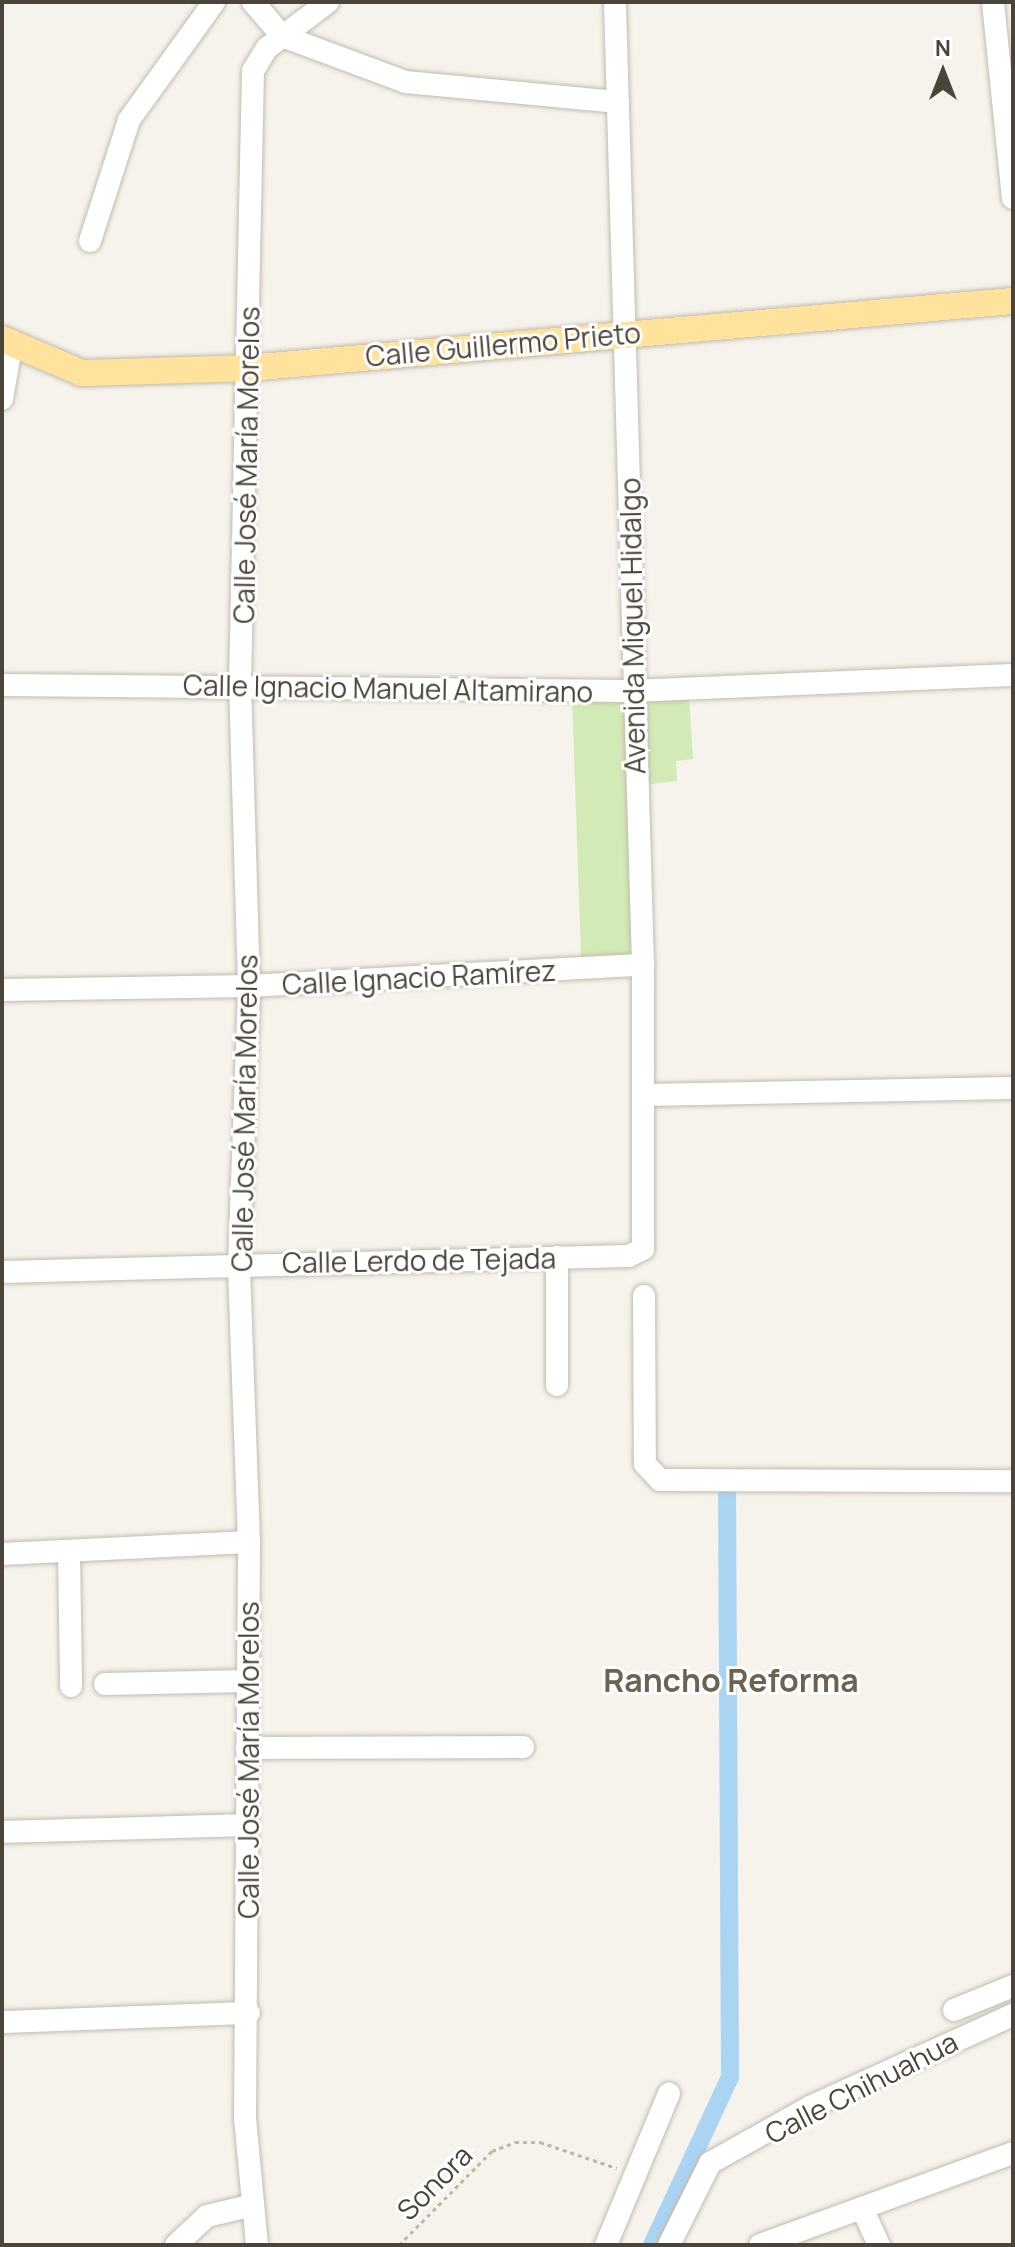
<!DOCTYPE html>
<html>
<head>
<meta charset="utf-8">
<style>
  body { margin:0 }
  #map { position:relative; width:1015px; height:2247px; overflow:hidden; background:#f6f3ec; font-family:Manrope,sans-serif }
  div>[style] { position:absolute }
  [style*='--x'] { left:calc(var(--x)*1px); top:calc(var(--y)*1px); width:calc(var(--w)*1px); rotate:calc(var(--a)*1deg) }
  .green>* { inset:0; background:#d2eab5; transform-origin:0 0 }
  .canal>* { height:18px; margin:-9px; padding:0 9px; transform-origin:9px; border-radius:9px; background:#a9d4f2 }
  .path>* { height:3px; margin-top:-1.5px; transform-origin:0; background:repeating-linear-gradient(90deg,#c4b79f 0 4px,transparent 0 8px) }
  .roads { filter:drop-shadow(0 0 2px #c2bbae) drop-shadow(0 0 2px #c2bbae) }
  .minor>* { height:22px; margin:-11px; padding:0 11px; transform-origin:11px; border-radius:11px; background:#fff }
  .major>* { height:26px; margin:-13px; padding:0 13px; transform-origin:13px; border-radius:13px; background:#ffe39c }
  span { translate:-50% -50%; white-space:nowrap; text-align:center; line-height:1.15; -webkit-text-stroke:6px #fff; paint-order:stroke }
  .street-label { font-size:28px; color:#4b4439 }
  .quarter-label { font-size:32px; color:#6e6250; font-weight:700 }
  .frame { position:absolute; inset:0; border:4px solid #4b4439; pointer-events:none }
  .north { position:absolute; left:903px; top:32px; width:80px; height:80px; -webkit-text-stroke:6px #fff; paint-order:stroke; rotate:0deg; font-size:22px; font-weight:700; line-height:32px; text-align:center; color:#4b4439 }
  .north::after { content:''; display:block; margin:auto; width:28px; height:36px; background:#4b4439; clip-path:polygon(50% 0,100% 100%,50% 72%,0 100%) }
</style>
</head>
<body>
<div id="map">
  <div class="green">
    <i style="clip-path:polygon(689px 695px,693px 759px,676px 761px,677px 781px,636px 786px,636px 696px)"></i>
    <i style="left:625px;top:696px;width:261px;height:53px;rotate:88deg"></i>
  </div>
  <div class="canal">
    <i style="--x:652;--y:2245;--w:185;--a:-65.1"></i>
    <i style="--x:730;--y:2077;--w:588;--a:-90.29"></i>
  </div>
  <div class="path">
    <i style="--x:399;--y:2245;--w:132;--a:-45.3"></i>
    <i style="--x:492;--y:2151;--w:25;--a:-21"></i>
    <i style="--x:515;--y:2142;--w:25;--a:0"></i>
    <i style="--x:540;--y:2142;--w:81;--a:18.7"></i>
  </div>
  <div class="roads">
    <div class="minor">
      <i style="--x:253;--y:2;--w:45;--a:49.5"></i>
      <i style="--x:282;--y:36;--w:132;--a:20.4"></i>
      <i style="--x:406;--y:82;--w:213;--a:5.4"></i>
      <i style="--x:993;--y:2;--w:197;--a:84.2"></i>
      <i style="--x:90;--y:241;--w:127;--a:-72.1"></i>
      <i style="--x:129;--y:120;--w:145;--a:-54.2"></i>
      <i style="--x:2;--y:399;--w:59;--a:-80.2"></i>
      <i style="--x:2;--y:685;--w:629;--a:0.55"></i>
      <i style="--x:631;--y:691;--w:382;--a:-2.4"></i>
      <i style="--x:2;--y:990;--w:247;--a:-0.9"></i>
      <i style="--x:249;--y:986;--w:395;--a:-3.1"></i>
      <i style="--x:644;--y:1095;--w:369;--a:-1.1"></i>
      <i style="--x:2;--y:1272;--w:627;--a:-1.46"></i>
      <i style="--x:629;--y:1256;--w:16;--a:-27"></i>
      <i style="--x:643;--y:1249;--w:284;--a:-90"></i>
      <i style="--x:643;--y:965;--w:963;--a:-91.67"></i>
      <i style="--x:644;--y:1296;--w:168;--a:89.7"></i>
      <i style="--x:645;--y:1464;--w:22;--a:47"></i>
      <i style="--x:660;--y:1480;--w:353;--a:0.2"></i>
      <i style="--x:557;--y:1385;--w:128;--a:-90"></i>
      <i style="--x:69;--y:1552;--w:134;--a:89.1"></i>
      <i style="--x:2;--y:1554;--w:247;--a:-2.8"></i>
      <i style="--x:105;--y:1684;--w:143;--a:-1.2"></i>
      <i style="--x:247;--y:1748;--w:276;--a:-0.2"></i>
      <i style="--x:2;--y:1832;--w:245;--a:-1.6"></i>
      <i style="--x:954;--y:2010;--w:64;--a:-22.1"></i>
      <i style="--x:2;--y:2022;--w:247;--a:-2.1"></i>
      <i style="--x:862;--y:2208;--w:41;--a:65.3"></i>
      <i style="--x:176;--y:2245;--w:42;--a:-43.1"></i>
      <i style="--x:207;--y:2216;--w:47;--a:-13.4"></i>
      <i style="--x:257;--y:2245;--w:127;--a:-95.4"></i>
      <i style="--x:245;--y:2119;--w:577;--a:-89.6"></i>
      <i style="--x:249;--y:1542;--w:278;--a:-92.1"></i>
      <i style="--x:239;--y:1264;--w:278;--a:-87.9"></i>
      <i style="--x:249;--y:986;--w:301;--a:-91.7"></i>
      <i style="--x:240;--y:685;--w:614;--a:-88.79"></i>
      <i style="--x:253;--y:71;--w:27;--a:-59"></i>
      <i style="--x:267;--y:48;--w:76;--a:-37"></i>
      <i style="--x:606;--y:2245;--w:164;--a:-67.4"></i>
      <i style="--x:669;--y:2245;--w:92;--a:-63.4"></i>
      <i style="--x:710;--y:2163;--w:115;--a:-29.2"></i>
      <i style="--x:810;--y:2107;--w:223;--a:-24.4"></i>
      <i style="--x:760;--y:2245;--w:269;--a:-20"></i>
    </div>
    <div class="major">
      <i style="--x:2;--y:339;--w:87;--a:23"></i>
      <i style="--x:82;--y:373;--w:166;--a:-1.7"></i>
      <i style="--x:248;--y:368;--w:768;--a:-5.01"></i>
    </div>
  </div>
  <div class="street-label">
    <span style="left:503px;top:344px;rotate:-5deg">Calle Guillermo Prieto</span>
    <span style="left:246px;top:465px;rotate:-89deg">Calle José María Morelos</span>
    <span style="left:632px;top:626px;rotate:-91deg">Avenida Miguel Hidalgo</span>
    <span style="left:388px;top:688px;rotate:1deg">Calle Ignacio Manuel Altamirano</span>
    <span style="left:419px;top:977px;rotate:-3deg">Calle Ignacio Ramírez</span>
    <span style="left:244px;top:1113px;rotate:-89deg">Calle José María Morelos</span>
    <span style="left:419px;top:1260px;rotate:-1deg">Calle Lerdo de Tejada</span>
    <span style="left:248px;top:1760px;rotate:-90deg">Calle José María Morelos</span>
    <span style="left:861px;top:2087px;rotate:-27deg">Calle Chihuahua</span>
    <span style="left:434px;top:2182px;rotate:-45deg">Sonora</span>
  </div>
  <div class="quarter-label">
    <span style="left:731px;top:1680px">Rancho Reforma</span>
  </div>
  <div class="frame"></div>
  <div class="north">N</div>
</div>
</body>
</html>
